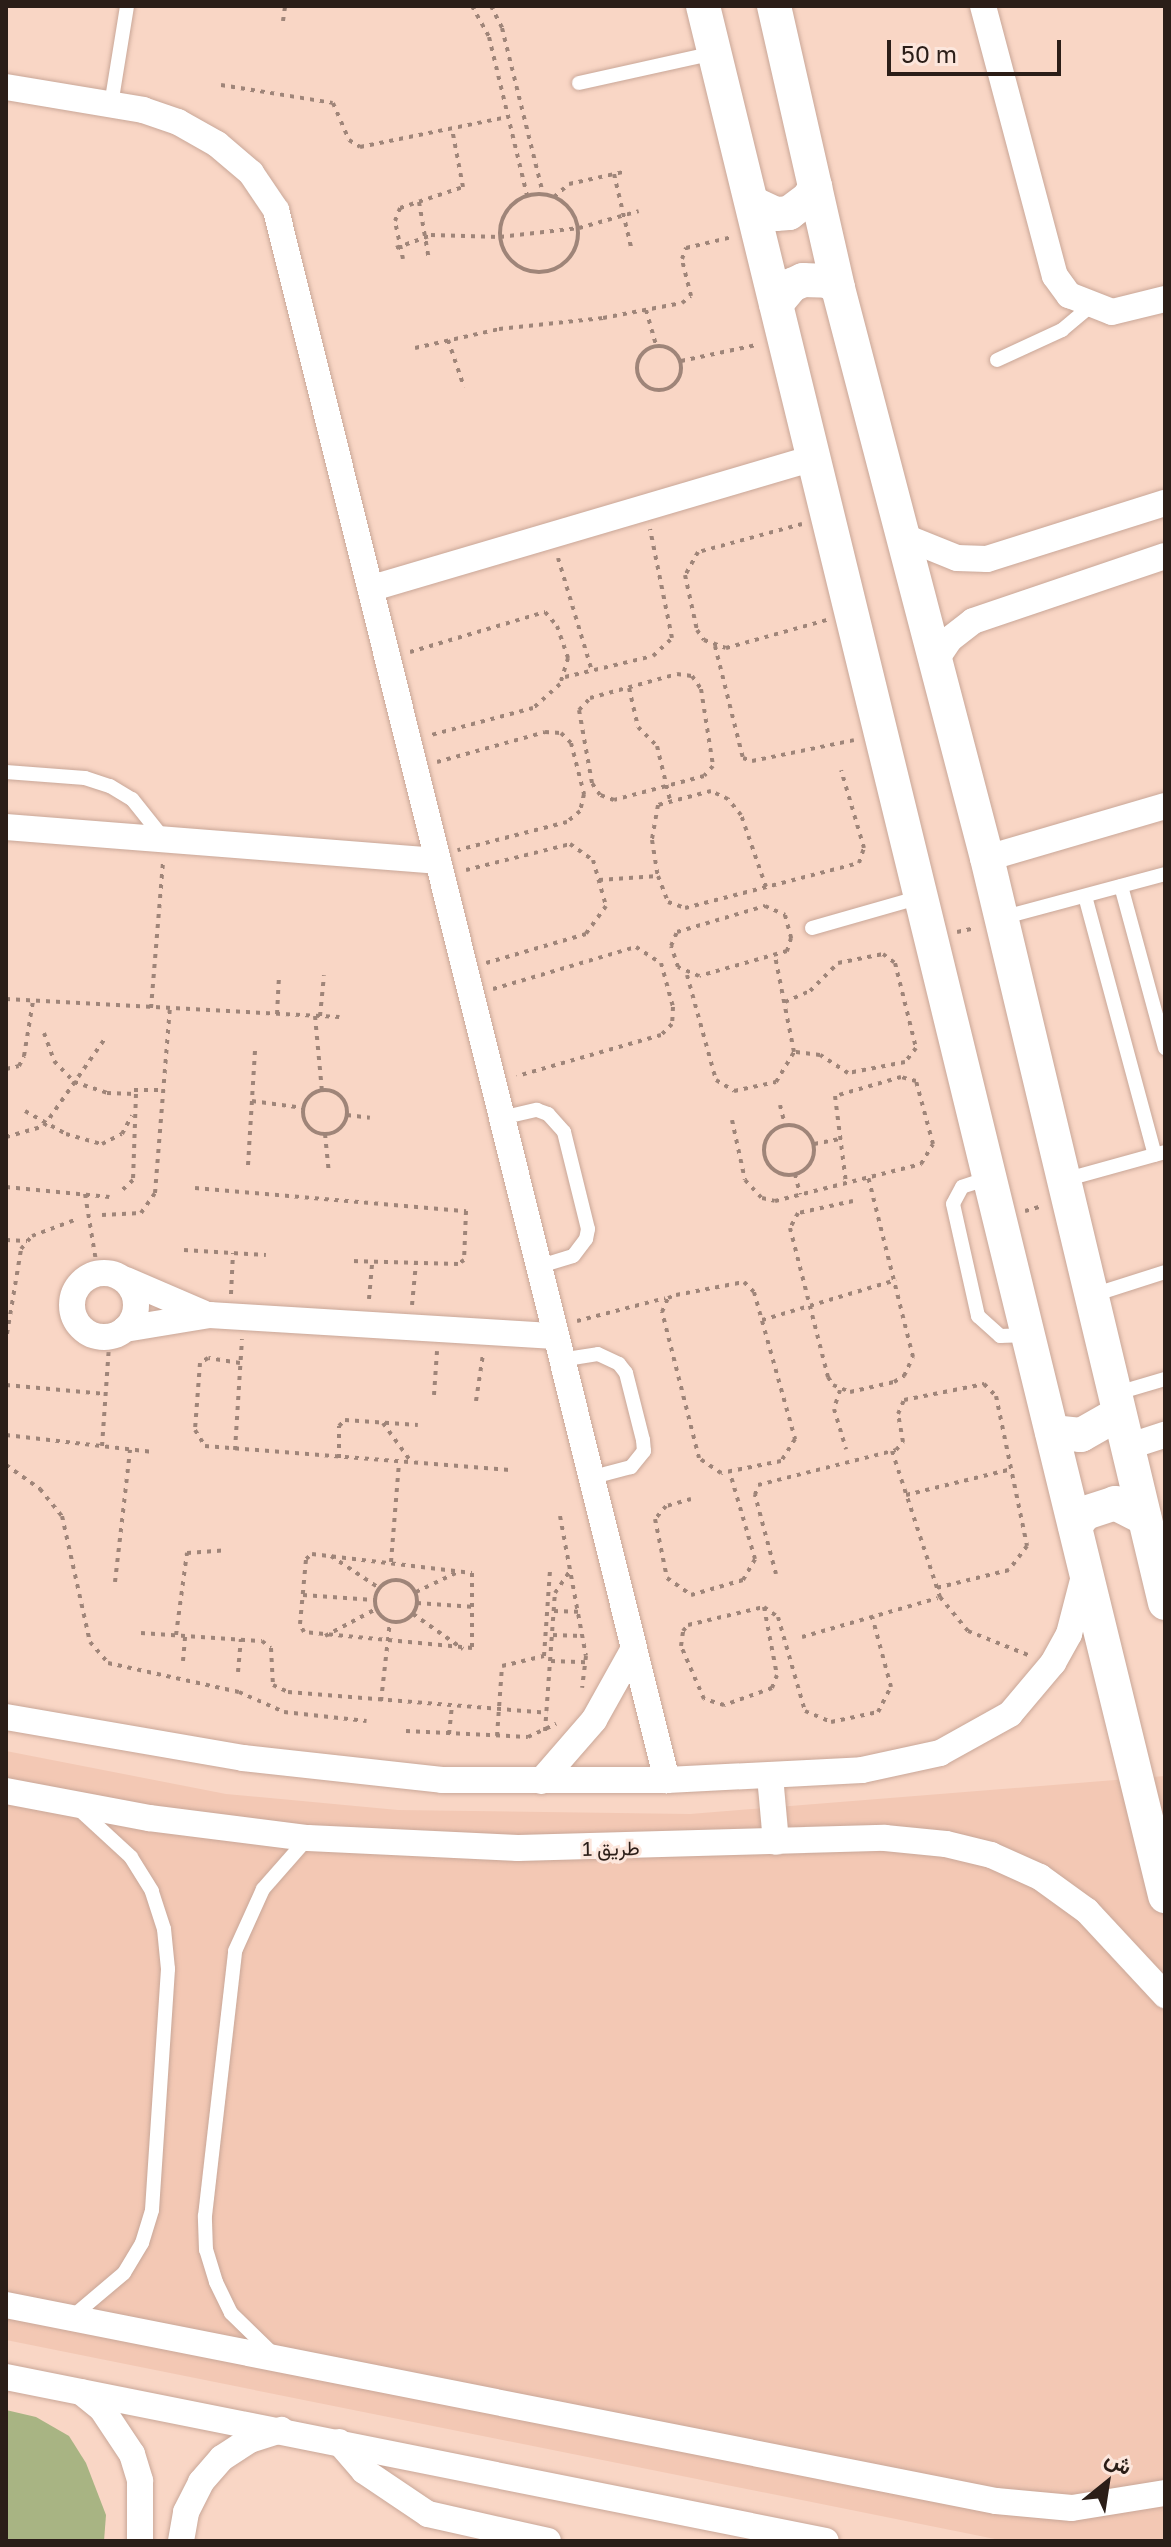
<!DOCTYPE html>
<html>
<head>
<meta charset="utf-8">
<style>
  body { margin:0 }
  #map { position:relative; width:1171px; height:2547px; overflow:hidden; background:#f9d6c5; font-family:"Golos Text",Vazirmatn,sans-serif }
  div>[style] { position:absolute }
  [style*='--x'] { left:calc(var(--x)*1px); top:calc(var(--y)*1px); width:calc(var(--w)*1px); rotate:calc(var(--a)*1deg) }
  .built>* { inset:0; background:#f3c8b4 }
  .green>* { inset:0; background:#a8b483 }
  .path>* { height:4px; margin-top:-2px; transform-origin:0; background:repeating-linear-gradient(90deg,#9f8579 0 4px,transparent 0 10px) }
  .path>.ring { margin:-2px; padding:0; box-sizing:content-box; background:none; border:4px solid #9f8579; border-radius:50% }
  .roads { filter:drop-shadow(0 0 2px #c9a798) drop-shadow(0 0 2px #c9a798) }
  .service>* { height:14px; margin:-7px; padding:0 7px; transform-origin:7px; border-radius:7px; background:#fff }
  .minor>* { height:26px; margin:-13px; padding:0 13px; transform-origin:13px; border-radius:13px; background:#fff }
  .minor>.ring { margin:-13px; padding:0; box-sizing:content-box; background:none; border:26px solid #fff; border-radius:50% }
  .tertiary>* { height:34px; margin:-17px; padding:0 17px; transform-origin:17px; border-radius:17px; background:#fff }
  span { translate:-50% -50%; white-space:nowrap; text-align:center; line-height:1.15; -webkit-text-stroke:6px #fce6dc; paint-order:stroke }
  .street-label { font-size:20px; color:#2b1e18 }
  .frame { position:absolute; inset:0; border:8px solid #2b1e18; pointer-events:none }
  .north { position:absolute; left:1067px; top:2443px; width:80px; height:80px; -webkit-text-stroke:6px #fce6dc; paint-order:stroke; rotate:30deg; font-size:22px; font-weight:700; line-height:32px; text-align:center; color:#2b1e18 }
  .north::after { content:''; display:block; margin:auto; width:28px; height:36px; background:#2b1e18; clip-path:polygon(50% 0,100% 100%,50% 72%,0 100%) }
  .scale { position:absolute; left:887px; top:40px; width:174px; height:36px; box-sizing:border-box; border:4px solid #2b1e18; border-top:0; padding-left:10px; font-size:24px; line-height:28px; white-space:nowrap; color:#2b1e18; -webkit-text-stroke:6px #fce6dc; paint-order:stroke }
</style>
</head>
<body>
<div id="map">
  <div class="built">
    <i style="clip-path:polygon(6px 1751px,226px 1794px,398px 1810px,690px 1814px,1165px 1776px,1165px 2541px,1005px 2541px,6px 2340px)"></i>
  </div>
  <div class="green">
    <i style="clip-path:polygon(6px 2410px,36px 2417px,69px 2436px,86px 2463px,106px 2515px,104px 2541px,6px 2541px)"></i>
  </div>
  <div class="path">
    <i style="--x:472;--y:6;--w:35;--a:61"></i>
    <i style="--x:489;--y:37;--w:163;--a:76.5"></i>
    <i style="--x:491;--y:6;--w:25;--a:63"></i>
    <i style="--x:502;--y:28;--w:171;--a:76.1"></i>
    <i style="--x:283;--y:21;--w:15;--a:-82"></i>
    <i style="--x:221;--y:85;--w:113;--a:9.1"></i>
    <i style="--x:333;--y:103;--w:40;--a:66.6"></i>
    <i style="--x:349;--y:140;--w:13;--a:32"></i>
    <i style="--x:360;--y:147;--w:151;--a:-11.5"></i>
    <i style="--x:614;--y:174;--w:75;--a:76.9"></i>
    <i class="ring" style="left:500px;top:194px;width:74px;height:74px"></i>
    <i style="--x:554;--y:197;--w:20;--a:-41"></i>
    <i style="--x:569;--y:184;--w:55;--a:-12.5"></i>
    <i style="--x:419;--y:202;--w:59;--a:80.2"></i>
    <i style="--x:396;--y:248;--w:37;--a:-20"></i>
    <i style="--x:431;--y:235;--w:69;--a:1.7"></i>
    <i style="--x:500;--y:237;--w:80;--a:-6.5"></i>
    <i style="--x:579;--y:228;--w:62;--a:-15.8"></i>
    <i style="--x:403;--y:259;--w:39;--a:-102"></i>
    <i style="--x:395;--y:221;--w:14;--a:-69"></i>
    <i style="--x:400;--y:208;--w:66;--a:-18.4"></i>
    <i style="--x:463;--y:187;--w:59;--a:-100.7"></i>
    <i style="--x:646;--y:310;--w:36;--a:74"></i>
    <i style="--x:448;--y:340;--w:50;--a:71.2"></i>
    <i class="ring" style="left:637px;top:346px;width:40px;height:40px"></i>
    <i style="--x:415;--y:348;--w:86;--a:-12.7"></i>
    <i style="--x:499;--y:329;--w:105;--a:-6"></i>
    <i style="--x:603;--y:318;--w:80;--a:-10.8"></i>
    <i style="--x:682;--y:303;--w:11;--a:-38"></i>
    <i style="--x:691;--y:296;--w:38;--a:-104"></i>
    <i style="--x:682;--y:259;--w:12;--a:-70"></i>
    <i style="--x:686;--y:248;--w:47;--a:-13.4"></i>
    <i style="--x:681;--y:361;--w:77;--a:-12"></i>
    <i style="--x:802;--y:524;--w:108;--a:164.9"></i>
    <i style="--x:698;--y:552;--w:26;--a:119"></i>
    <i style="--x:685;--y:575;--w:56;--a:77.7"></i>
    <i style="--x:697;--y:630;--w:12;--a:55"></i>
    <i style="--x:704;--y:640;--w:23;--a:20"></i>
    <i style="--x:726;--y:648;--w:105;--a:-15.5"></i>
    <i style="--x:558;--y:558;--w:118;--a:73.3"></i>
    <i style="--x:715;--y:646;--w:115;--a:76"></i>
    <i style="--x:743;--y:758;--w:9;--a:18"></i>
    <i style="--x:752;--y:761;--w:104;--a:-11.6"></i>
    <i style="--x:410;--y:652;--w:141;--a:-16.5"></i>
    <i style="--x:545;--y:612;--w:18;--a:49"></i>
    <i style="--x:557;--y:626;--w:34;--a:71"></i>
    <i style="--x:568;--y:658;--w:27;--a:107"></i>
    <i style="--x:560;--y:684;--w:36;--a:138"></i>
    <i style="--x:533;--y:708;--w:106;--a:165.2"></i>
    <i style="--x:677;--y:674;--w:15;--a:8"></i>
    <i style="--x:692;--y:676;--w:16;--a:55"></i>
    <i style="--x:701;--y:689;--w:78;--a:81.1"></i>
    <i style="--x:713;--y:766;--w:13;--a:132"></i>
    <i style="--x:704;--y:776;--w:93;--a:165.1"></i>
    <i style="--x:614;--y:800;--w:15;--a:-160"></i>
    <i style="--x:600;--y:795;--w:14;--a:-124"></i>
    <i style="--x:592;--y:783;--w:74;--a:-100.1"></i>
    <i style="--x:579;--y:710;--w:16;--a:-47"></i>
    <i style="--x:590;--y:698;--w:90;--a:-15.4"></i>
    <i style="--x:565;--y:677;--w:90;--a:-13.4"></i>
    <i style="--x:653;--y:656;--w:26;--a:-43"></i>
    <i style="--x:672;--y:638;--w:111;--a:-101.4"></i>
    <i style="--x:629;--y:688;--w:40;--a:77"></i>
    <i style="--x:638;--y:727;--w:27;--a:45"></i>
    <i style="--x:657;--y:746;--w:56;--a:76.5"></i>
    <i style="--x:437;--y:762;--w:112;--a:-15.5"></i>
    <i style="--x:545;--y:732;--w:16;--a:4"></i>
    <i style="--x:561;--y:733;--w:14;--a:45"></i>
    <i style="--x:571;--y:743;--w:53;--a:75.7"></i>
    <i style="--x:584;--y:794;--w:17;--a:103"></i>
    <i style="--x:580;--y:811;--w:17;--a:140"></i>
    <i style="--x:567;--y:822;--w:113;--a:165.6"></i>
    <i style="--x:466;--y:870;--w:107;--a:-14"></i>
    <i style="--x:570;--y:844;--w:28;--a:35"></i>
    <i style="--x:593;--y:860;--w:48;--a:74.2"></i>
    <i style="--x:606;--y:906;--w:34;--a:126"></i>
    <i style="--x:586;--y:934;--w:104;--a:163.8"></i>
    <i style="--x:599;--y:880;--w:59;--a:-3.9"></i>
    <i style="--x:766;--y:887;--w:76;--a:-109.1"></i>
    <i style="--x:741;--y:815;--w:21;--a:-129"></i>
    <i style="--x:728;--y:799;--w:19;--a:-155"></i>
    <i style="--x:711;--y:791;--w:55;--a:165.2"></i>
    <i style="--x:658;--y:805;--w:36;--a:100"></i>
    <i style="--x:652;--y:840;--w:36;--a:81"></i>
    <i style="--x:658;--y:876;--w:28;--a:69"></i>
    <i style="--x:668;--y:902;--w:18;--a:19"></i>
    <i style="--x:685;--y:908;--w:180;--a:-14.5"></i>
    <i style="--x:859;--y:863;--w:16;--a:-72"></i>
    <i style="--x:864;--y:848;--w:81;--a:-106.4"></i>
    <i style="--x:765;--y:906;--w:22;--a:24"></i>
    <i style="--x:785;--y:915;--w:24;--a:75"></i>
    <i style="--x:791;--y:938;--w:14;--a:107"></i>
    <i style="--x:787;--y:951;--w:91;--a:164.1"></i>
    <i style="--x:699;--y:976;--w:23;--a:-157"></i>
    <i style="--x:678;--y:967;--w:22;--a:-108"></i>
    <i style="--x:671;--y:946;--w:15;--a:-67"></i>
    <i style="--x:677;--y:932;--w:92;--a:-16.5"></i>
    <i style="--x:957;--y:932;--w:19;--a:-12"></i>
    <i style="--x:687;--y:975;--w:109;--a:74.6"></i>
    <i style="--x:716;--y:1080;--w:21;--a:31"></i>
    <i style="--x:734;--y:1091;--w:43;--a:-12.1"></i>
    <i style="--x:776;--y:1082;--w:35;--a:-59"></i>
    <i style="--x:794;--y:1052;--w:98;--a:-101.2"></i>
    <i style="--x:493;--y:989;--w:149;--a:-16.4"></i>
    <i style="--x:636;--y:947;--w:30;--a:33"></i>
    <i style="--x:661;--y:963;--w:46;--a:74.7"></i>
    <i style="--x:673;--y:1007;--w:17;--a:93"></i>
    <i style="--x:672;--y:1024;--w:16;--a:135"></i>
    <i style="--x:661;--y:1035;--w:150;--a:164.1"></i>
    <i style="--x:6;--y:999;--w:334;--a:3.1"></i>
    <i style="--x:785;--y:1002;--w:27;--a:-24"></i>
    <i style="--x:810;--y:991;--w:40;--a:-45"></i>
    <i style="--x:838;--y:963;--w:46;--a:-11.3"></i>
    <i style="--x:883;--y:954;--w:15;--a:37"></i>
    <i style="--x:895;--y:963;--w:88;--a:76.1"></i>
    <i style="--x:916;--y:1048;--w:18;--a:128"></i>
    <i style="--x:905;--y:1062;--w:58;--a:169.1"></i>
    <i style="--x:848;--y:1073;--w:33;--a:-147"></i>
    <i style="--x:820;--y:1055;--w:26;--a:-173"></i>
    <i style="--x:151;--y:1008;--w:146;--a:-85.3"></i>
    <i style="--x:277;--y:1014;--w:37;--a:-87"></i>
    <i style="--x:315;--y:1016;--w:75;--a:84.7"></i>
    <i style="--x:320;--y:1016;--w:41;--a:-84.4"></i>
    <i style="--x:44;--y:1033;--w:30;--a:70"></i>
    <i style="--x:54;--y:1061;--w:29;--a:46"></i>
    <i style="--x:74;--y:1082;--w:35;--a:18"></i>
    <i style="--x:107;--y:1093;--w:29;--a:2"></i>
    <i style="--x:136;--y:1094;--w:86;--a:92"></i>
    <i style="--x:133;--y:1180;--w:19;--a:137"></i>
    <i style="--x:6;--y:1069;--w:13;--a:-13"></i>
    <i style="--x:19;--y:1066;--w:11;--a:-63"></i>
    <i style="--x:24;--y:1056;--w:56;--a:-80.7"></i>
    <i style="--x:134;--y:1090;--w:29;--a:0"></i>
    <i class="ring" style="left:303px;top:1090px;width:40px;height:40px"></i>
    <i style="--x:252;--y:1101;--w:52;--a:7.7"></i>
    <i style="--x:780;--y:1105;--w:21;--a:76"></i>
    <i style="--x:25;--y:1111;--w:47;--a:29.3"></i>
    <i style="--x:66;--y:1134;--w:37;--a:16"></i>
    <i style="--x:102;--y:1144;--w:22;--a:-27"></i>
    <i style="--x:122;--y:1134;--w:21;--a:-62"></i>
    <i style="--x:347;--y:1115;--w:23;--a:7"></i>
    <i style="--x:732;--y:1120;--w:61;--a:77.8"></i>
    <i style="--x:745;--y:1180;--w:25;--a:47"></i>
    <i style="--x:762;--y:1198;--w:13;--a:13"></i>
    <i style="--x:775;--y:1201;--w:151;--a:-14.2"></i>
    <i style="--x:921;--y:1164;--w:23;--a:-59"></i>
    <i style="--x:933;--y:1144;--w:65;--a:-105.1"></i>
    <i style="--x:916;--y:1081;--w:16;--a:-165"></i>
    <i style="--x:901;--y:1077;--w:69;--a:163.9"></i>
    <i style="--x:835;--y:1096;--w:88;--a:82.8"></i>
    <i class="ring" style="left:764px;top:1125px;width:46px;height:46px"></i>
    <i style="--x:325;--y:1134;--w:40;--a:84.3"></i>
    <i style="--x:6;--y:1137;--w:40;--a:-16"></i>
    <i style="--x:44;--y:1126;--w:108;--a:-55.1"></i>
    <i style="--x:814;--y:1144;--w:25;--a:-11"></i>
    <i style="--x:248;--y:1165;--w:115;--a:-86.5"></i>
    <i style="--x:795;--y:1174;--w:21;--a:76"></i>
    <i style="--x:6;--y:1187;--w:104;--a:5.5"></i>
    <i style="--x:195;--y:1188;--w:272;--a:4.9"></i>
    <i style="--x:466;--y:1211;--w:49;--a:92.3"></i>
    <i style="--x:464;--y:1260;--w:7;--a:146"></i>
    <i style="--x:458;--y:1264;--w:107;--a:-178.4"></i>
    <i style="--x:85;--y:1194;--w:80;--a:80.7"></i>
    <i style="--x:853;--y:1201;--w:56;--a:167.7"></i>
    <i style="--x:798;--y:1213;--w:17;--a:118"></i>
    <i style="--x:790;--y:1228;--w:154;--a:75.7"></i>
    <i style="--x:828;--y:1377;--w:9;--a:58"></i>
    <i style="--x:833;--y:1385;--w:18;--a:22"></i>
    <i style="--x:850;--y:1392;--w:45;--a:-12.8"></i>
    <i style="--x:894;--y:1382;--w:12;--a:-31"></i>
    <i style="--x:904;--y:1376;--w:21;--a:-65"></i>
    <i style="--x:913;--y:1357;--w:186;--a:-104"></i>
    <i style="--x:1025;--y:1211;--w:19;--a:-16"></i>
    <i style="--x:102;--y:1215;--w:39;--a:-3"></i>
    <i style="--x:141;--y:1213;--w:24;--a:-55"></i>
    <i style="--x:155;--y:1193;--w:186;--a:-85.4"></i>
    <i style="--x:6;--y:1240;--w:21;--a:3"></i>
    <i style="--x:184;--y:1250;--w:82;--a:3.5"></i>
    <i style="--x:744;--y:1282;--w:14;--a:45"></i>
    <i style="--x:754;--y:1292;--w:153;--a:74.4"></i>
    <i style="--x:795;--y:1439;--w:26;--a:122"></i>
    <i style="--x:781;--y:1461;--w:61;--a:168.7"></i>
    <i style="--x:721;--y:1473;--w:27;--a:-146"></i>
    <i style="--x:699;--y:1458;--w:151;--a:-104.2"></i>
    <i style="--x:662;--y:1312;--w:15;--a:-67"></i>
    <i style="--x:668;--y:1298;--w:9;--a:-21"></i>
    <i style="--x:676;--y:1295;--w:69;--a:-10.8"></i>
    <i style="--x:231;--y:1294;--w:41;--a:-87.2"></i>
    <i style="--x:369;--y:1299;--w:37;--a:-85"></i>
    <i style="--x:412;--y:1305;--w:42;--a:-84.6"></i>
    <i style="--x:762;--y:1320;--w:140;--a:-16.6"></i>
    <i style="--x:577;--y:1321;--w:91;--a:-14.6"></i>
    <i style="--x:7;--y:1334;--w:86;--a:-80.6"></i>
    <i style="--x:21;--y:1249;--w:17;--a:-50"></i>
    <i style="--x:32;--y:1236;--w:48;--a:-20.7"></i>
    <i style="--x:240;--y:1363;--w:32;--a:-171"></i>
    <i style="--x:208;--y:1358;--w:9;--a:148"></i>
    <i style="--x:200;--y:1363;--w:67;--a:94.3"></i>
    <i style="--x:195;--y:1430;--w:19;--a:58"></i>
    <i style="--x:205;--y:1446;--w:306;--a:4.5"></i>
    <i style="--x:6;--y:1385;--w:100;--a:5.1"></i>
    <i style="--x:840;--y:1390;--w:20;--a:108"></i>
    <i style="--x:834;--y:1409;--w:42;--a:73.3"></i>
    <i style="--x:434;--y:1395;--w:44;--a:-86.1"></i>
    <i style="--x:476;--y:1401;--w:48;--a:-81.5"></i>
    <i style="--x:383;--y:1423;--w:49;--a:54.1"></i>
    <i style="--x:6;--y:1435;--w:148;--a:6.6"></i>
    <i style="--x:102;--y:1446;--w:101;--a:-86"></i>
    <i style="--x:235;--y:1450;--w:111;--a:-86.4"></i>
    <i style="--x:892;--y:1451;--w:154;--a:71.8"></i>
    <i style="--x:940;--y:1597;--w:44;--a:50.5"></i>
    <i style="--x:968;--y:1631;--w:65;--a:21.8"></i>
    <i style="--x:339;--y:1458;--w:32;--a:-90"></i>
    <i style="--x:339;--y:1426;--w:8;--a:-45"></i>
    <i style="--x:345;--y:1420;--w:73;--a:3.9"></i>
    <i style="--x:6;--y:1465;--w:42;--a:35.2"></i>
    <i style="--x:40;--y:1489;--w:35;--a:51"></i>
    <i style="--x:62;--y:1516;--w:129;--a:77.5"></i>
    <i style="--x:90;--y:1642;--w:28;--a:49"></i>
    <i style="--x:108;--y:1663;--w:134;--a:12.5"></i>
    <i style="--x:239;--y:1692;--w:49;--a:24"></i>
    <i style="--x:284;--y:1712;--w:83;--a:6.2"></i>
    <i style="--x:906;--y:1495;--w:109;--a:-13.8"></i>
    <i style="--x:691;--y:1499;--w:26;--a:164"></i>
    <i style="--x:666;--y:1506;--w:17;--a:130"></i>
    <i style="--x:655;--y:1519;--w:60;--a:78.5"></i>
    <i style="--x:667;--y:1578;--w:29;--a:35"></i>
    <i style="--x:691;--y:1595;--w:54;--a:-16.1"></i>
    <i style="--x:743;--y:1580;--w:24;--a:-60"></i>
    <i style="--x:755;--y:1559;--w:90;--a:-106.2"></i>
    <i style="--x:560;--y:1516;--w:142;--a:79.5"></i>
    <i style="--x:586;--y:1656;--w:32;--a:97"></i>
    <i style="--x:312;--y:1554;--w:161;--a:6.8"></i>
    <i style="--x:472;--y:1573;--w:75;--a:90"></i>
    <i style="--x:472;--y:1648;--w:169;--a:-174.6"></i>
    <i style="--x:304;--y:1632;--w:9;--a:-117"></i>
    <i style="--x:300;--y:1624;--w:65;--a:-84.7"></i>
    <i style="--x:306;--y:1559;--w:8;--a:-40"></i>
    <i style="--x:331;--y:1556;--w:58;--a:33.7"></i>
    <i style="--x:391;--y:1562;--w:100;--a:-85.4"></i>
    <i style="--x:776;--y:1574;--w:82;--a:-104.9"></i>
    <i style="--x:755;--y:1495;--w:10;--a:-73"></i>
    <i style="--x:758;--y:1485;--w:142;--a:-14.2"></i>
    <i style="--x:896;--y:1450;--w:11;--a:-49"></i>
    <i style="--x:903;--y:1442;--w:28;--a:-100"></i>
    <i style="--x:898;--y:1414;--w:15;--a:-67"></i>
    <i style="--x:904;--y:1400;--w:82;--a:-11.3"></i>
    <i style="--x:984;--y:1384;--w:17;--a:45"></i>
    <i style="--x:996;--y:1396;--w:153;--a:78.3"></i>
    <i style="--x:1027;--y:1546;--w:30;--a:127"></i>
    <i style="--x:1009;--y:1570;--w:75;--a:166.1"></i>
    <i class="ring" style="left:375px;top:1580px;width:38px;height:38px"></i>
    <i style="--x:115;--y:1582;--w:133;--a:-83.5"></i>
    <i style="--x:416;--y:1592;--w:49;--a:-25.5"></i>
    <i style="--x:303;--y:1595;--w:71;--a:4"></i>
    <i style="--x:417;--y:1603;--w:58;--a:3.9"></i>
    <i style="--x:764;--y:1607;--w:69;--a:79.2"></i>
    <i style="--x:777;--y:1675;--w:14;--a:111"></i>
    <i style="--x:772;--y:1688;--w:51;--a:160.5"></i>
    <i style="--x:724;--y:1705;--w:21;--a:-163"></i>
    <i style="--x:704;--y:1699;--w:58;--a:-113.5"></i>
    <i style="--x:681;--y:1646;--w:15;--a:-82"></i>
    <i style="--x:683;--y:1631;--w:8;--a:-50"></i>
    <i style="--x:688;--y:1625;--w:78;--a:-13.3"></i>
    <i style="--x:764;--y:1607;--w:17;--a:36"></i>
    <i style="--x:778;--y:1617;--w:98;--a:74"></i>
    <i style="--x:805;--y:1711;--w:28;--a:23"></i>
    <i style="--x:831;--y:1722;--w:48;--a:-12"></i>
    <i style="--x:878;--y:1712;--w:28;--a:-63"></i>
    <i style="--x:891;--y:1687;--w:73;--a:-105"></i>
    <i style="--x:554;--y:1611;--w:24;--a:2"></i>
    <i style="--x:413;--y:1614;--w:61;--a:35"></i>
    <i style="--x:141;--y:1633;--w:121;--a:3.8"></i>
    <i style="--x:262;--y:1641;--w:11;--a:38"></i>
    <i style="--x:271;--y:1648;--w:37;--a:87"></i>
    <i style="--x:273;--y:1685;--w:17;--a:25"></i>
    <i style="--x:288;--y:1692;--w:260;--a:4.6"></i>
    <i style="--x:176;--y:1635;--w:83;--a:-82.4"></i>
    <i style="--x:187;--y:1553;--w:39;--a:-4"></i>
    <i style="--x:553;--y:1635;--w:29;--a:2"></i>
    <i style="--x:325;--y:1636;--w:58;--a:-27.9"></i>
    <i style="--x:802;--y:1637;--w:141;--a:-16"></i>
    <i style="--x:183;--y:1661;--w:25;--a:-85"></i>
    <i style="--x:551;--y:1661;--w:35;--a:2"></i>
    <i style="--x:238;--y:1672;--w:33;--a:-85"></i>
    <i style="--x:381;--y:1701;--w:81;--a:-83.6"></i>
    <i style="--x:406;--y:1731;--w:122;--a:2.8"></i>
    <i style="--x:528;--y:1737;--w:31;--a:-25"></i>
    <i style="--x:545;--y:1731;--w:138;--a:-85.9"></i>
    <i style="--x:555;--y:1593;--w:27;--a:-56"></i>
    <i style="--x:449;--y:1734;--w:28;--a:-84"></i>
    <i style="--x:497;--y:1736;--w:70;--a:-85.9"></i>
    <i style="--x:502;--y:1666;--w:43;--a:-13.4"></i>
    <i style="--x:544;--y:1656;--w:85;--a:-86"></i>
  </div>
  <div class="roads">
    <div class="service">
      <i style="--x:579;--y:83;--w:138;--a:-12.5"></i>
      <i style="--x:111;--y:105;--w:100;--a:-80.8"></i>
      <i style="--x:997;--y:360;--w:72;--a:-24.8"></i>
      <i style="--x:1062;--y:330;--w:35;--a:-40"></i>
      <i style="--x:6;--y:772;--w:79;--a:4.3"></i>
      <i style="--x:85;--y:778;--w:26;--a:18"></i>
      <i style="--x:110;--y:786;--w:26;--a:31"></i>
      <i style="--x:132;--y:799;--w:51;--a:51.3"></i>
      <i style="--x:1121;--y:886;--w:168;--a:74.8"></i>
      <i style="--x:1085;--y:896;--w:268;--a:74.9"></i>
      <i style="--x:1001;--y:918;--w:170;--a:-15"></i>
      <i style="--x:812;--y:928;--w:113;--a:-15.9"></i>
      <i style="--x:501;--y:1118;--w:37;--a:-13"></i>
      <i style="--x:537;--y:1110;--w:12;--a:20"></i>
      <i style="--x:548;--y:1114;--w:24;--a:48"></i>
      <i style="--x:564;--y:1132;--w:100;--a:76.1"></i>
      <i style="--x:588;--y:1229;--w:10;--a:101"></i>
      <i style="--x:586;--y:1239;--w:21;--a:127"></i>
      <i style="--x:573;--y:1256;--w:38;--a:163"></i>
      <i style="--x:989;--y:1178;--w:28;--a:162"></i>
      <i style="--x:962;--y:1187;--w:19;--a:118"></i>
      <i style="--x:953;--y:1204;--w:115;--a:77.4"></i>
      <i style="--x:978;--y:1316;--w:30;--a:42"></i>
      <i style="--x:1000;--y:1336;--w:28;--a:-2"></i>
      <i style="--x:1064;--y:1180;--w:105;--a:-15.5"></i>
      <i style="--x:1093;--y:1295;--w:76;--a:-17.7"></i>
      <i style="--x:560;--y:1360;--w:38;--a:-9"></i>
      <i style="--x:598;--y:1354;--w:23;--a:25"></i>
      <i style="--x:619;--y:1364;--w:11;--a:52"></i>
      <i style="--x:626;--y:1373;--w:69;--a:75.8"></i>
      <i style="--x:643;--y:1440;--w:11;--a:85"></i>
      <i style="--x:644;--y:1451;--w:21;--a:129"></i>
      <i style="--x:631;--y:1467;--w:43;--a:165.3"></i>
      <i style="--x:1114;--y:1394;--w:53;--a:-16.4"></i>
      <i style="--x:72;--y:2317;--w:68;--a:-40.2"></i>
      <i style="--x:124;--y:2273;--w:35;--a:-59"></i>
      <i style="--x:142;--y:2243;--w:34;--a:-73"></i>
      <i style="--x:152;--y:2210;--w:242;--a:-86.2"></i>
      <i style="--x:168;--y:1969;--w:40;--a:-95.7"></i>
      <i style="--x:164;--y:1929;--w:40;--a:-108"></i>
      <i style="--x:152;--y:1891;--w:40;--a:-122"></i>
      <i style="--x:131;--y:1857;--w:68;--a:-137.4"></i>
      <i style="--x:271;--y:2352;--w:56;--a:-135.7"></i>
      <i style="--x:231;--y:2313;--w:34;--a:-116"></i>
      <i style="--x:216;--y:2282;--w:34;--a:-107"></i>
      <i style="--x:206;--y:2250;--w:34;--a:-92"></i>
      <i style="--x:205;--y:2216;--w:267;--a:-83.5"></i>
      <i style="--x:235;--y:1951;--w:68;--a:-65.7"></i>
      <i style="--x:263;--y:1889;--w:68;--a:-48.6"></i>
    </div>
    <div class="minor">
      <i style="--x:983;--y:6;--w:279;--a:75.1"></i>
      <i style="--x:1055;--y:276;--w:24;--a:54"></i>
      <i style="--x:1069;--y:295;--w:46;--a:21.6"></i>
      <i style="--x:1112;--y:312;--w:55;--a:-13.8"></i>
      <i style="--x:6;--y:87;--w:139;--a:9.5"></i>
      <i style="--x:143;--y:110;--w:37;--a:19"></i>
      <i style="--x:178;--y:122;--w:45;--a:29.4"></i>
      <i style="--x:217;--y:144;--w:45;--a:40.5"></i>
      <i style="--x:251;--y:173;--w:45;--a:56"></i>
      <i style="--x:276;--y:210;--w:1618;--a:76.02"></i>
      <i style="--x:900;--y:535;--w:61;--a:22"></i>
      <i style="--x:957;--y:558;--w:30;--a:2"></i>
      <i style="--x:987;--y:559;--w:187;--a:-17.5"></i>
      <i style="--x:372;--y:588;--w:457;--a:-16.4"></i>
      <i style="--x:933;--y:664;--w:30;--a:-56"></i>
      <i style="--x:950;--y:639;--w:29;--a:-38"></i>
      <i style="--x:973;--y:621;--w:203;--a:-18.7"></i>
      <i style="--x:6;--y:827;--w:432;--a:4.5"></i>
      <i style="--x:987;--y:858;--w:185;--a:-16.3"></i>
      <i class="ring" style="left:72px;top:1273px;width:38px;height:38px"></i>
      <i style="--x:126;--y:1280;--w:84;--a:23.2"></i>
      <i style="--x:125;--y:1329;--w:86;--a:-9.4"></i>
      <i style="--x:210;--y:1315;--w:345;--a:3.5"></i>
      <i style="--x:1127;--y:1447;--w:40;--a:-18"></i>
      <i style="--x:6;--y:1717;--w:241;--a:9.8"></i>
      <i style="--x:243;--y:1758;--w:200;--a:6.3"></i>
      <i style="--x:442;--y:1780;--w:225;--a:0"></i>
      <i style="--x:667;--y:1780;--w:195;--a:-2.9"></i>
      <i style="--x:862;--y:1770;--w:80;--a:-12.3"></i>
      <i style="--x:940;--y:1753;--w:80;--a:-29.1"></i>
      <i style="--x:1010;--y:1714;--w:67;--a:-49.9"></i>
      <i style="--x:1053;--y:1663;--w:33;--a:-61"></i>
      <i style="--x:1069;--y:1634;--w:60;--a:-75.5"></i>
      <i style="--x:770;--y:1776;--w:66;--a:84.8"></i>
      <i style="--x:541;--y:1781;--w:81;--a:-49"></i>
      <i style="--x:594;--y:1720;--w:78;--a:-60.8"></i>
      <i style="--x:6;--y:1791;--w:146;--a:10.7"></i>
      <i style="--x:149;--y:1818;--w:160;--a:7.2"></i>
      <i style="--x:308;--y:1838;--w:210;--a:2.7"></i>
      <i style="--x:518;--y:1848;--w:367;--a:-1.6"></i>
      <i style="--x:885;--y:1838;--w:61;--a:5.6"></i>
      <i style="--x:946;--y:1844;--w:46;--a:13.7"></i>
      <i style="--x:991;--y:1855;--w:54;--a:24.2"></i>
      <i style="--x:1040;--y:1877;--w:58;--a:35.9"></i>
      <i style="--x:1087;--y:1911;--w:115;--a:47.1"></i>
      <i style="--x:6;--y:2305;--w:1009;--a:11.2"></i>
      <i style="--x:996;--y:2501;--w:76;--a:5.3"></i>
      <i style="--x:1072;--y:2508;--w:94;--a:-9.2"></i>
      <i style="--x:6;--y:2377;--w:836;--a:11.31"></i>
      <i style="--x:81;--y:2392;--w:27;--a:39"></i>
      <i style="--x:102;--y:2409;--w:54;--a:56.3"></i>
      <i style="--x:132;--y:2454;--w:28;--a:73"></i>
      <i style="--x:140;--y:2481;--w:60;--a:90"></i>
      <i style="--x:339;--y:2442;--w:38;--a:49"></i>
      <i style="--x:364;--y:2471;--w:77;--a:33.9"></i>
      <i style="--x:428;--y:2514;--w:123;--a:12.7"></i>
      <i style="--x:181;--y:2541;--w:29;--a:-80"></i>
      <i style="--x:186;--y:2512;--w:34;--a:-63"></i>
      <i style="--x:201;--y:2482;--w:32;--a:-49"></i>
      <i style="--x:222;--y:2458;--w:33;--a:-33"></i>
      <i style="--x:250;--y:2440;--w:33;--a:-18"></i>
    </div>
    <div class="tertiary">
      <i style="--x:703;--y:6;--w:1946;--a:76.26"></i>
      <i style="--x:774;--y:6;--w:289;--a:77.2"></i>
      <i style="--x:838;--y:288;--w:589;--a:75.35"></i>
      <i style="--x:987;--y:858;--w:766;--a:76.56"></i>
      <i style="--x:752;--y:203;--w:26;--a:25"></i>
      <i style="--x:776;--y:214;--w:13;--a:-4"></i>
      <i style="--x:789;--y:213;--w:25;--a:-37"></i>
      <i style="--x:809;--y:198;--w:13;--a:-61"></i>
      <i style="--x:776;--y:304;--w:25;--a:-50"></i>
      <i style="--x:792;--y:285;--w:12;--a:-24"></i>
      <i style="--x:803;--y:280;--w:25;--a:2"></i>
      <i style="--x:828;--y:281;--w:12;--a:35"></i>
      <i style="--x:1052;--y:1432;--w:29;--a:6"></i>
      <i style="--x:1081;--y:1435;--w:43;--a:-29.6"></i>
      <i style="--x:1075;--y:1526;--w:16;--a:-52"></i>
      <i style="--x:1085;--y:1513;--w:32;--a:-18"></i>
      <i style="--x:1115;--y:1503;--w:33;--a:27"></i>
    </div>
  </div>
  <div class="street-label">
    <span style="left:611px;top:1848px;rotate:-1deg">طريق 1</span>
  </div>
  <div class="frame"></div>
  <div class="north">ش</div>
  <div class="scale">50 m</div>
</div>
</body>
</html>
